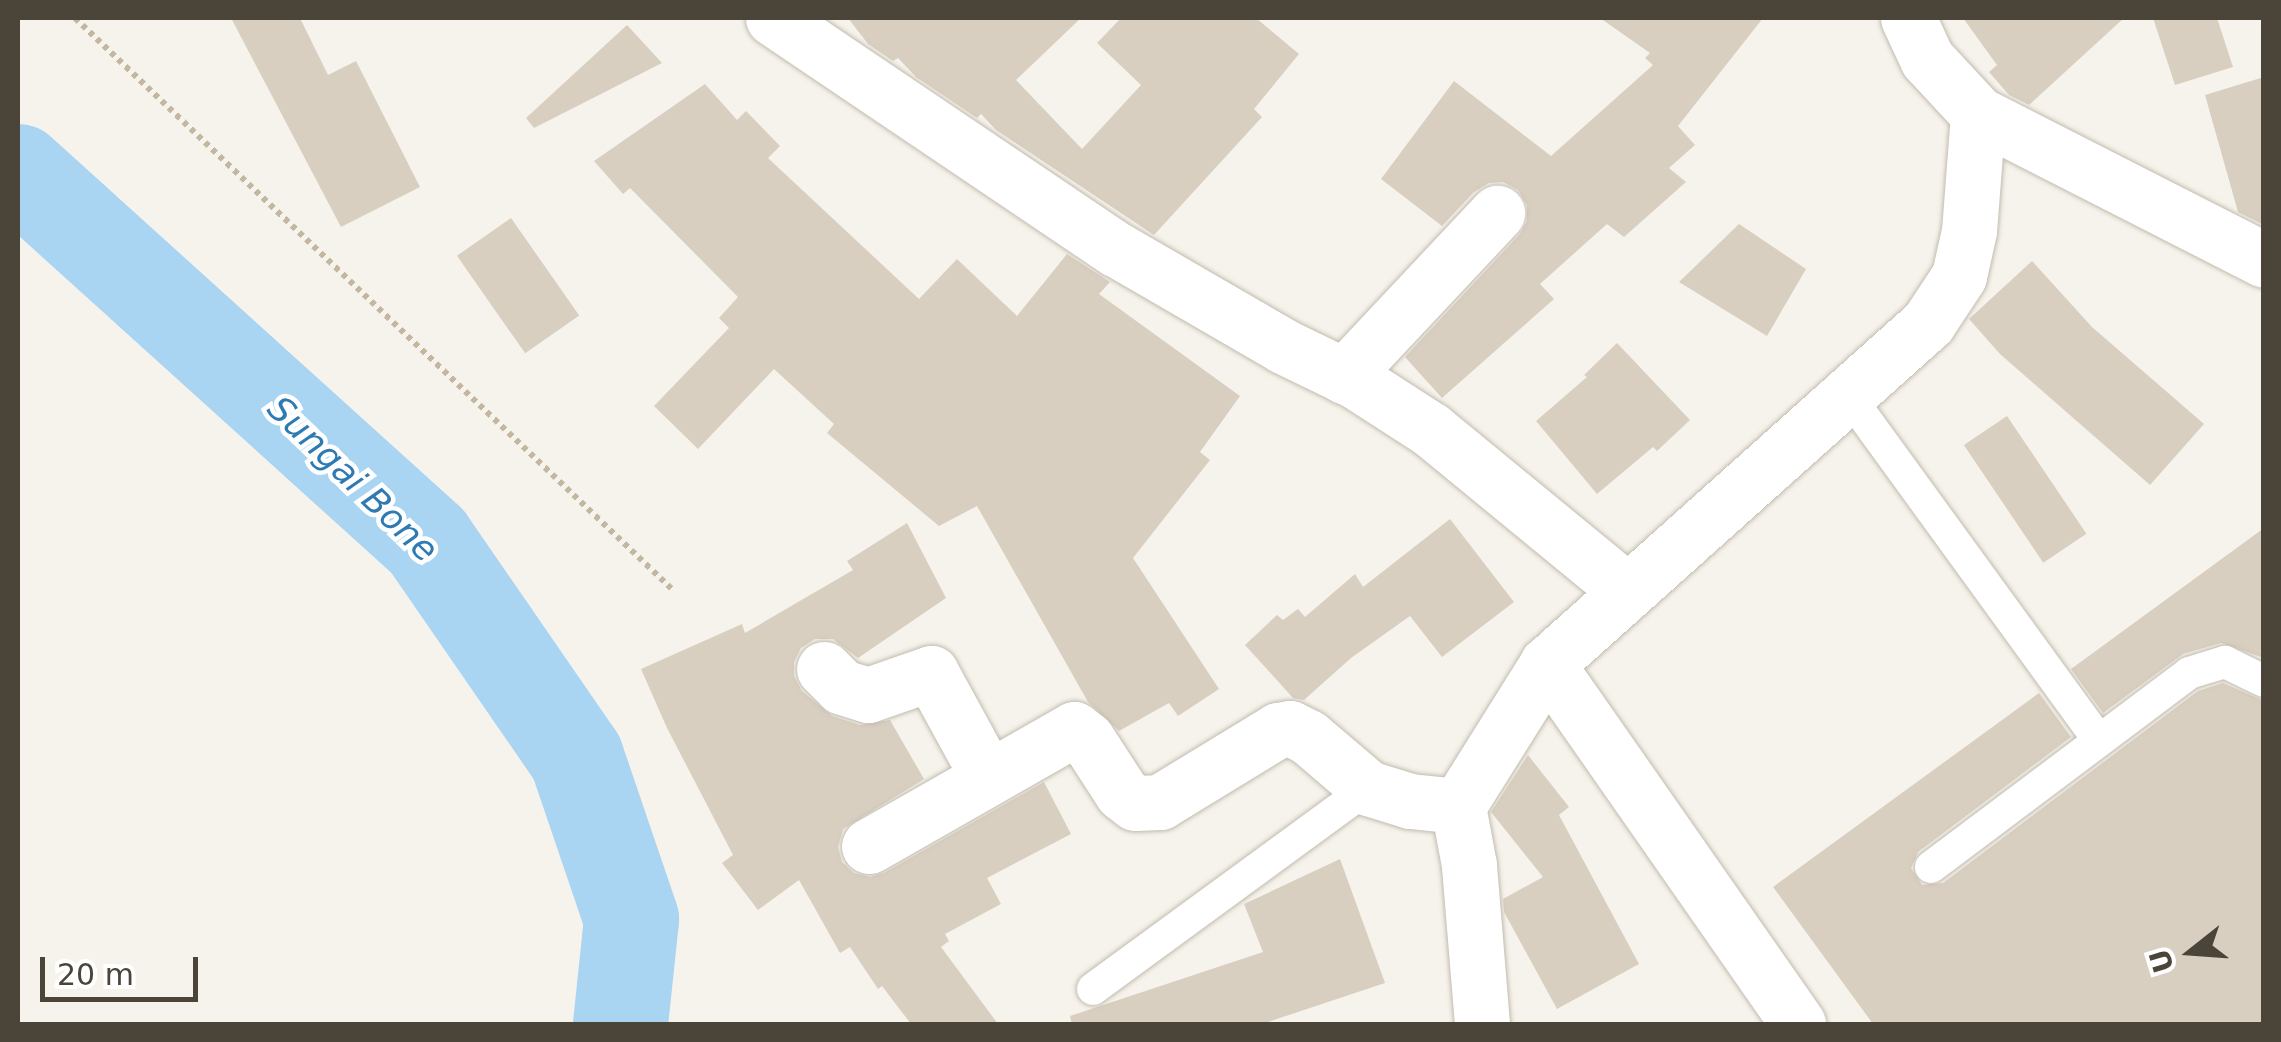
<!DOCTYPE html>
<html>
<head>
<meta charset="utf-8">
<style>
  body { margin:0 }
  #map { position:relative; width:2281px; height:1042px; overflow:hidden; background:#f6f3ec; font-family:"DejaVu Sans",sans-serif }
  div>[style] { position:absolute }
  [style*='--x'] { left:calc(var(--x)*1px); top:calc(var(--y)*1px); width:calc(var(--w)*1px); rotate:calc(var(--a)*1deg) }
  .river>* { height:95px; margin:-47.5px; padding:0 47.5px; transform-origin:47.5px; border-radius:47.5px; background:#a9d4f2 }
  .building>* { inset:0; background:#d8cfc1; transform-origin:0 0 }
  .path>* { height:6px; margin-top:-3px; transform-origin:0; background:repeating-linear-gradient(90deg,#c4b79f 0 5px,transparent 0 10px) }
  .roads { filter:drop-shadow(0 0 2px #c2bbae) drop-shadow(0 0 2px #c2bbae) }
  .service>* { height:32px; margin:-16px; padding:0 16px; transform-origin:16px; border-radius:16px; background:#fff }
  .minor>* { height:55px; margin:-27.5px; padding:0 27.5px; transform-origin:27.5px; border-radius:27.5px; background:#fff }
  .tertiary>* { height:55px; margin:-27.5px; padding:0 27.5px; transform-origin:27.5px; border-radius:27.5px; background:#fff }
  span { translate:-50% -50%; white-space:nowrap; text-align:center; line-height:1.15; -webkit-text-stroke:9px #fff; paint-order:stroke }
  .water-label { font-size:35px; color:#2e7ab2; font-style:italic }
  .frame { position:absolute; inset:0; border:20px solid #4b4439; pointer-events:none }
  .north { position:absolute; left:2141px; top:902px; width:100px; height:100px; -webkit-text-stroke:8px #fff; paint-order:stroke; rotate:253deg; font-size:28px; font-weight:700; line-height:40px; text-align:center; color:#4b4439 }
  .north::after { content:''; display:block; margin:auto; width:35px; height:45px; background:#4b4439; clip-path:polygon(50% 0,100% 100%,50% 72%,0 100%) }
  .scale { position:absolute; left:40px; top:957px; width:158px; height:45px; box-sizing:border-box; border:5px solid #4b4439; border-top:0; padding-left:12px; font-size:30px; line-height:35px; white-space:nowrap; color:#4b4439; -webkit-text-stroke:8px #fff; paint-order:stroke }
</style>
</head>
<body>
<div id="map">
  <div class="river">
    <i style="--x:18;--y:171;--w:552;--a:42.13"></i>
    <i style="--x:427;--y:541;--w:262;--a:55.4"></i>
    <i style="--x:576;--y:757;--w:171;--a:71.2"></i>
    <i style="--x:631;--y:919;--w:106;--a:96"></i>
  </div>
  <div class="building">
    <i style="clip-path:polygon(231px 18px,300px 18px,328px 75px,356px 61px,420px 187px,341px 227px)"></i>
    <i style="clip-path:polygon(848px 18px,1081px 18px,1016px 80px,1082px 149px,1141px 85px,1097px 43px,1121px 18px,1256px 18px,1299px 54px,1254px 109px,1262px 117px,1154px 235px,996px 130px,981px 114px,977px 118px,916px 77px,898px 58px,893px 61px,868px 44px)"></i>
    <i style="clip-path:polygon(1600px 18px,1763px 18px,1678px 126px,1695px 145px,1669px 168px,1686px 182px,1624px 237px,1607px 224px,1540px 284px,1554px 299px,1442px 398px,1405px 357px,1520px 234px,1527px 221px,1527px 205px,1518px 190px,1503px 182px,1489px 183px,1474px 192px,1442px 226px,1381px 179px,1454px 81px,1551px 156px,1653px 65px,1645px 58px,1650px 53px)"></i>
    <i style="clip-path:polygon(1963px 18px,2124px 18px,2029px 105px,2009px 95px,1989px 72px,1997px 65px)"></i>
    <i style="clip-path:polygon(2153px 18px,2217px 18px,2233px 67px,2175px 85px)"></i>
    <i style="clip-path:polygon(627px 25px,662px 63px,534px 128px,526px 118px)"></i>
    <i style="clip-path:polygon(2264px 77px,2264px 225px,2238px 212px,2205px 95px)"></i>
    <i style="clip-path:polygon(705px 84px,737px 120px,746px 111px,780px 146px,768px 158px,919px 299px,957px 259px,1017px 316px,1067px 254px,1110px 282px,1099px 294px,1240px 396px,1200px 452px,1210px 460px,1133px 558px,1219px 689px,1178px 716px,1169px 703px,1119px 731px,1088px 702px,977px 506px,939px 526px,827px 433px,834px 424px,774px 369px,698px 449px,654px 406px,729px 328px,719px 318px,738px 297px,630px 188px,623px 194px,594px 161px)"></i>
    <i style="left:511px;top:218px;width:119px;height:66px;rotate:55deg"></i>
    <i style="clip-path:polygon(1739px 224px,1806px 269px,1767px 336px,1679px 282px)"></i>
    <i style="clip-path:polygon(2032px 261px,2092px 327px,2204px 424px,2150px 485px,2000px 354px,1969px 319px)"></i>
    <i style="clip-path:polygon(1617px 343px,1690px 420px,1657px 451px,1653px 447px,1597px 494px,1536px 421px,1587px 377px,1584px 375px)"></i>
    <i style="left:2007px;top:416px;width:142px;height:52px;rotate:56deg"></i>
    <i style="clip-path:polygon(1450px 519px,1514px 602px,1442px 657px,1410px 616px,1351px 658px,1304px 700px,1293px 698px,1245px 645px,1277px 615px,1283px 620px,1298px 609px,1305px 617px,1355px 574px,1363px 587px)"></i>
    <i style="clip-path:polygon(907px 523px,946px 598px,858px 658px,833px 639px,815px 639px,801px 648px,794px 662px,794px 676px,802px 691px,832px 716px,860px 725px,890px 720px,924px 779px,843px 829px,838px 847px,842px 862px,854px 873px,870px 877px,884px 873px,1044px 782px,1071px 834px,987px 878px,1001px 904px,945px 934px,949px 941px,941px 947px,998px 1024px,911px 1024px,882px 986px,878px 989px,850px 947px,840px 953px,799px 880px,758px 910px,722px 863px,733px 855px,667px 728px,641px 669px,742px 624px,745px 633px,853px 570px,847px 561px)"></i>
    <i style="clip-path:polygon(2264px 528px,2264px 658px,2221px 643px,2183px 654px,2103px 713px,2071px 669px)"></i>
    <i style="clip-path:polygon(2223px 683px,2264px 701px,2264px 1024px,1873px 1024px,1773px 887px,2039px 693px,2071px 737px,1918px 852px,1911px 868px,1922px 885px,1943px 883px,2198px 691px)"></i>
    <i style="clip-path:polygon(1528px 755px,1569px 807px,1559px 815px,1639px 964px,1557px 1009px,1504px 912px,1503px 899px,1543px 877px,1491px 812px)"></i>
    <i style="clip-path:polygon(1340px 859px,1385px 983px,1262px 1024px,1072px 1024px,1070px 1016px,1263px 952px,1244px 904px)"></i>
  </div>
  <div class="path">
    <i style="--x:75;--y:18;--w:828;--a:43.73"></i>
  </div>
  <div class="roads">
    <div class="service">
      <i style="--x:1848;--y:395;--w:427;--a:54"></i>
      <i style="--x:1931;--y:867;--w:323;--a:-36.9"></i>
      <i style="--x:2189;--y:673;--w:38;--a:-17"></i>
      <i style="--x:2225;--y:662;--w:43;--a:26"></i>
      <i style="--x:1093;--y:989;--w:341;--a:-36.2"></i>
    </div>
    <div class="minor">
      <i style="--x:773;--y:18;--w:414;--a:34"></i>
      <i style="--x:1116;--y:249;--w:193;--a:30.1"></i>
      <i style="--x:1283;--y:346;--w:82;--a:25.9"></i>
      <i style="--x:1357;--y:382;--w:87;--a:32.8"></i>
      <i style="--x:1430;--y:429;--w:255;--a:39.4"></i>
      <i style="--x:1978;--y:114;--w:321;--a:27"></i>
      <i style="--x:1344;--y:376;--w:224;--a:-46.8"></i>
      <i style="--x:1547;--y:664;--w:439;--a:55.1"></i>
      <i style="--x:824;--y:669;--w:25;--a:45"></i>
      <i style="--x:842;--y:687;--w:27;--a:17"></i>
      <i style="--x:868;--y:695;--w:67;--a:-19.2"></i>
      <i style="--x:931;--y:673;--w:119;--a:61.3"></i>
      <i style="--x:869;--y:846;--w:236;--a:-29.7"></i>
      <i style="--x:1074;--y:729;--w:16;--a:38"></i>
      <i style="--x:1087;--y:739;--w:64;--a:57.1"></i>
      <i style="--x:1122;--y:793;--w:16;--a:38"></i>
      <i style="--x:1135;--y:803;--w:25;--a:-2"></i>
      <i style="--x:1160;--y:802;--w:138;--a:-31.4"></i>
      <i style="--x:1278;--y:730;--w:12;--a:-9"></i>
      <i style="--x:1290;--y:728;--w:20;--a:27"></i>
      <i style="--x:1308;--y:737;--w:79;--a:40.4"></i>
      <i style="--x:1368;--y:788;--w:44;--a:17.2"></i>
      <i style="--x:1410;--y:801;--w:48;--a:5.9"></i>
    </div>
    <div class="tertiary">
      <i style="--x:1482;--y:1024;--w:160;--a:-94.7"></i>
      <i style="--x:1469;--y:865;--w:60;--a:-100.6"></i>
      <i style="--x:1458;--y:806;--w:168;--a:-57.9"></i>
      <i style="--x:1547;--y:664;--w:511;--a:-41.83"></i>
      <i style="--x:1928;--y:323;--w:56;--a:-56.6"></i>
      <i style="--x:1959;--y:276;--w:46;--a:-77.5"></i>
      <i style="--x:1969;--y:231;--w:117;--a:-85.6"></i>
      <i style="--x:1978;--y:114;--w:75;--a:-132.8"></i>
      <i style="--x:1927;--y:59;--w:45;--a:-114.9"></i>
    </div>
  </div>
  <div class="water-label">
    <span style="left:353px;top:479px;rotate:44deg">Sungai Bone</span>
  </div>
  <div class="frame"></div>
  <div class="north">U</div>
  <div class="scale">20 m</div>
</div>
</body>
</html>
